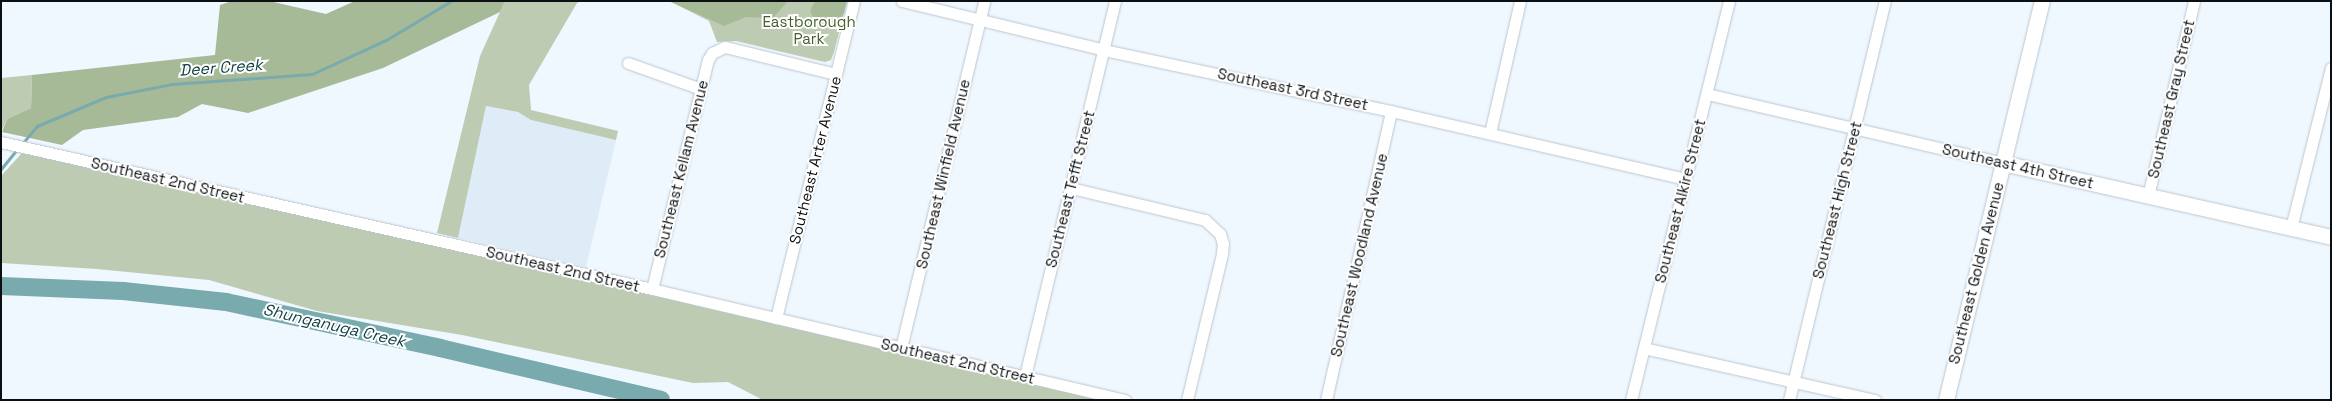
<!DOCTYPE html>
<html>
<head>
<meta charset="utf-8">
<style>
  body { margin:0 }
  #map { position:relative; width:2332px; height:401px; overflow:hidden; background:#eff7ff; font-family:"Space Grotesk",sans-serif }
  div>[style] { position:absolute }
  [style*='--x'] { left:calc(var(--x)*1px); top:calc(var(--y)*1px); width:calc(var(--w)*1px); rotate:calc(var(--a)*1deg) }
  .built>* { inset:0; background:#deecf8 }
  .green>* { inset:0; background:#becbb3 }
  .forest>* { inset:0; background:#a7ba97 }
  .stream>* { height:3px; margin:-1.5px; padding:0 1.5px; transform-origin:1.5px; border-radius:1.5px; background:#78aaae }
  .river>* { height:18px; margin:-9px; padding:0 9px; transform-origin:9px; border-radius:9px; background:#78aaae }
  .roads { filter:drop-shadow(0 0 1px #bdc5cc) drop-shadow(0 0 1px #bdc5cc) }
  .minor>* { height:11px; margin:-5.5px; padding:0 5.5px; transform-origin:5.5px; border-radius:5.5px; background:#fff }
  .tertiary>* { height:15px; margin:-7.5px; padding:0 7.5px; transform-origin:7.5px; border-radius:7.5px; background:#fff }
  span { translate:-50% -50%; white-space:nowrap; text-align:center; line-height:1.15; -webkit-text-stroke:4px #fff; paint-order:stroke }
  .park-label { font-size:15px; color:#46602c }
  .street-label { font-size:15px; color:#0c0f12 }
  .water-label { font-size:16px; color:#0e3e42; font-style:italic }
  .frame { position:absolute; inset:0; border:2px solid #0c0f12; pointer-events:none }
</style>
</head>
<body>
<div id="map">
  <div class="built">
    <i style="clip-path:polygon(486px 106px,518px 112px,531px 120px,616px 140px,586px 267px,458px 238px)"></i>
  </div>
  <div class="green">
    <i style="clip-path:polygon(505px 1px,581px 1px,577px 3px,529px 85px,531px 110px,618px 131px,616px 140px,531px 120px,518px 112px,486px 106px,458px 238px,437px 233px,480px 56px)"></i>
    <i style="clip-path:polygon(669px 1px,847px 1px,834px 52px,831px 60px,825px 62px,736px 41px,717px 42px,709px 21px)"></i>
    <i style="clip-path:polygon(32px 75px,31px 108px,7px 119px,1px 132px,1px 78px)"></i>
    <i style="clip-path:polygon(22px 153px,546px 270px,1105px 400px,763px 400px,728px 382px,693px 383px,462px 335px,317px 311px,209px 280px,97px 269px,1px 263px,1px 176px)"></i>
  </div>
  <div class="forest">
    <i style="clip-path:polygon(232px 1px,269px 1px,326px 14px,355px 1px,505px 1px,500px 12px,383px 68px,248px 113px,202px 104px,178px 117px,83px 130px,62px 145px,2px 132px,7px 119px,31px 108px,32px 75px,215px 55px,220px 5px)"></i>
    <i style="clip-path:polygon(669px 1px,788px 1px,773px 18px,746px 17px,724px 26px)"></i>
    <i style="clip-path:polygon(815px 1px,847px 1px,844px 14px,829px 27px,818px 26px,810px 11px)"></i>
  </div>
  <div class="stream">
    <i style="--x:21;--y:145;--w:25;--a:-50"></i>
    <i style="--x:37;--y:126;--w:75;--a:-22.8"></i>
    <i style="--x:106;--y:97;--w:67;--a:-11.1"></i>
    <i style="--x:172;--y:84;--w:140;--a:-4.1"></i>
    <i style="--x:312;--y:74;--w:81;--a:-24.7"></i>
    <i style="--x:386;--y:40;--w:76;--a:-31"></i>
    <i style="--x:1;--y:169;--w:26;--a:-51"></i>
  </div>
  <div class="river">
    <i style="--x:1;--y:286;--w:122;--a:2.3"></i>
    <i style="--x:123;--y:291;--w:104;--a:6.1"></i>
    <i style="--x:226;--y:302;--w:219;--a:12.1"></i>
    <i style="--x:440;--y:348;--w:227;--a:13.2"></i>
  </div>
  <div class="roads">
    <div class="minor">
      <i style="--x:902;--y:1;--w:208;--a:13.6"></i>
      <i style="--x:1104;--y:50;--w:293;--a:12"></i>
      <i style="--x:1391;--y:111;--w:302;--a:13"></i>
      <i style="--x:628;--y:63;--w:77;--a:19.6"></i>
      <i style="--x:1707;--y:94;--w:304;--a:13.1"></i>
      <i style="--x:1490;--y:133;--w:135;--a:-77.2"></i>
      <i style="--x:1;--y:142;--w:667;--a:12.72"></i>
      <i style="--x:652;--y:289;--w:486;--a:13.2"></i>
      <i style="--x:1071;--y:188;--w:138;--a:13.4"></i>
      <i style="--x:1205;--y:220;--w:21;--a:43"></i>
      <i style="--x:1220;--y:234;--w:10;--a:73"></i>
      <i style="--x:1223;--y:244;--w:10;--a:96"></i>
      <i style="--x:1222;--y:254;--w:150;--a:103.5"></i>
      <i style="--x:2148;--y:196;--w:200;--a:-76.7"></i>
      <i style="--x:2291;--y:228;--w:165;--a:-76"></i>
      <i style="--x:652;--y:289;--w:236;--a:-76.3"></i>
      <i style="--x:708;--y:60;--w:8;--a:-60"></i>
      <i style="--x:712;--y:53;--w:14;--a:-25"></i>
      <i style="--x:725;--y:47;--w:114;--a:13.7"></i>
      <i style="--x:776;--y:318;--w:326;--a:-76.2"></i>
      <i style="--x:901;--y:348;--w:357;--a:-76.5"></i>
      <i style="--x:1644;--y:348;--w:237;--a:12.7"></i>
      <i style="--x:1025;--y:376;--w:386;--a:-76.5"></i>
      <i style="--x:1326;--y:400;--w:296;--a:-77.3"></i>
      <i style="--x:1631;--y:400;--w:411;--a:-76.2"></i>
      <i style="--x:1789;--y:400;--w:410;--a:-76.5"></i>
    </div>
    <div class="tertiary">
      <i style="--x:2003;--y:163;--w:336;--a:12.7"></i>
      <i style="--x:1946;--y:400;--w:410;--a:-76.5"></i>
    </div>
  </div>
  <div class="park-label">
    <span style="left:809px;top:30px">Eastborough<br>Park</span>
  </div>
  <div class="street-label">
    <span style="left:1293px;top:89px;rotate:12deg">Southeast 3rd Street</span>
    <span style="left:2171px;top:99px;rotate:-77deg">Southeast Gray Street</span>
    <span style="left:815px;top:160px;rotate:-76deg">Southeast Arter Avenue</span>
    <span style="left:2018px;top:166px;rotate:13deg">Southeast 4th Street</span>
    <span style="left:681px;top:169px;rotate:-76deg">Southeast Kellam Avenue</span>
    <span style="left:943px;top:174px;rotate:-77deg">Southeast Winfield Avenue</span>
    <span style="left:168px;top:180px;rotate:13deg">Southeast 2nd Street</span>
    <span style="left:1070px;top:189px;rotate:-76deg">Southeast Tefft Street</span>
    <span style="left:1837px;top:200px;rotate:-76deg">Southeast High Street</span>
    <span style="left:1680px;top:201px;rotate:-76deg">Southeast Alkire Street</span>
    <span style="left:1359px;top:255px;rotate:-77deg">Southeast Woodland Avenue</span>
    <span style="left:563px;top:269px;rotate:13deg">Southeast 2nd Street</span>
    <span style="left:1976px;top:273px;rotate:-76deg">Southeast Golden Avenue</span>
    <span style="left:958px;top:361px;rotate:13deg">Southeast 2nd Street</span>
  </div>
  <div class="water-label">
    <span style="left:221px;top:68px;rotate:-4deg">Deer Creek</span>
    <span style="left:334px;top:326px;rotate:13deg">Shunganuga Creek</span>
  </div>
  <div class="frame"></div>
</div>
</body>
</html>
